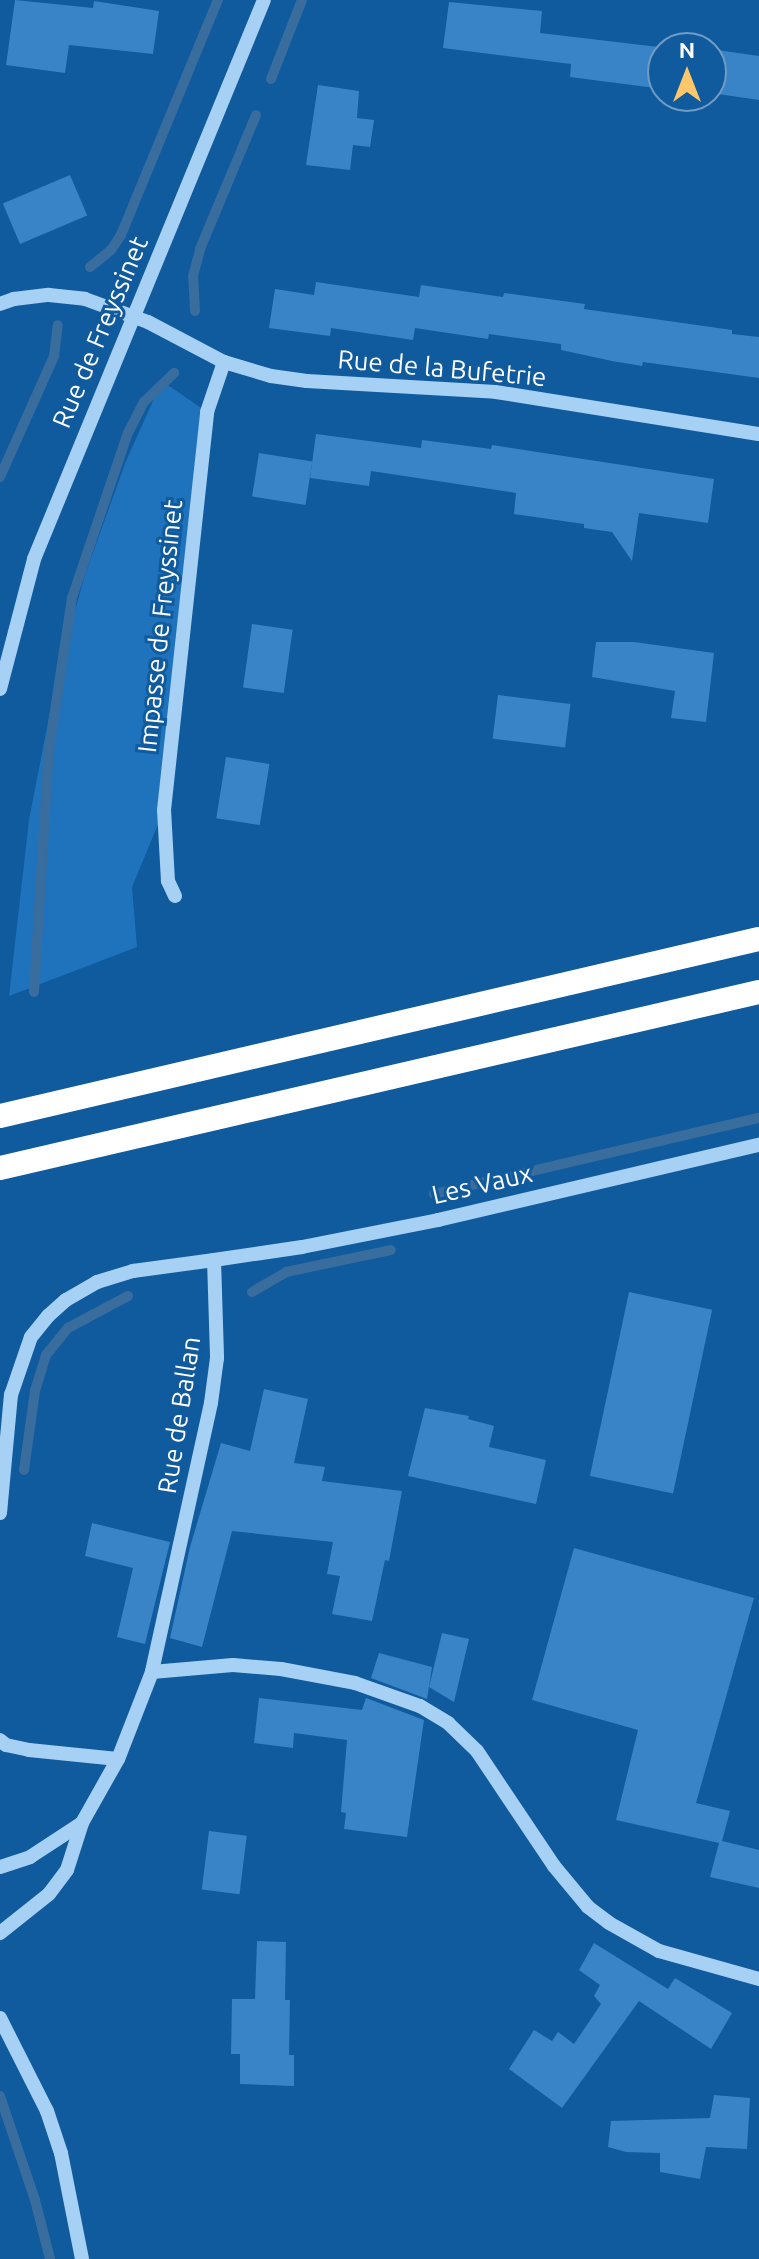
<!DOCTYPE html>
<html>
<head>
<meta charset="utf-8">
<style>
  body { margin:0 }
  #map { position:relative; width:759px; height:2259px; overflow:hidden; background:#105a9e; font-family:Ubuntu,sans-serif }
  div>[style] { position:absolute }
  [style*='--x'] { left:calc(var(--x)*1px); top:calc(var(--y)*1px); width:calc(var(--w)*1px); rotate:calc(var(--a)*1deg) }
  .green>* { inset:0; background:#1f73bc }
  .stream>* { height:10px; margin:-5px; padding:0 5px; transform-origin:5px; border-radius:5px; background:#396d9e }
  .building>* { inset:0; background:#3984c6; transform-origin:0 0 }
  .minor>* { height:14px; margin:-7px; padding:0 7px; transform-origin:7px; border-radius:7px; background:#a6d1f5 }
  .highway>* { height:24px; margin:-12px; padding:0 12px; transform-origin:12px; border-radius:12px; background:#fff }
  span { translate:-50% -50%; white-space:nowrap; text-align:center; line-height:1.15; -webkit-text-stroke:6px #105a9e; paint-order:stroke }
  .street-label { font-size:26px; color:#fff }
  .north { position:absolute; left:647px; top:32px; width:80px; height:80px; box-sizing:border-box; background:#105a9e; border:2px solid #709cc5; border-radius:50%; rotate:0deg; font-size:22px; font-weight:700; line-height:32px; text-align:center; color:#fff }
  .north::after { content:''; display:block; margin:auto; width:28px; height:36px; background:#ffc76a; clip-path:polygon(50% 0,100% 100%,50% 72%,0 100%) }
</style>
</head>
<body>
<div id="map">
  <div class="green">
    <i style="clip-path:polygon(162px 381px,207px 412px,164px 810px,132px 887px,137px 947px,9px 996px,29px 820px,58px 671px,85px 575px,126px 461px)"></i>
  </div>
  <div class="stream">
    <i style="--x:271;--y:79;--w:85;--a:-68.6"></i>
    <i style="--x:90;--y:267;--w:27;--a:-39"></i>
    <i style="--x:111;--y:250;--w:18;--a:-56"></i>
    <i style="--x:121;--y:235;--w:254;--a:-67.6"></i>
    <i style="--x:195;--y:311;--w:35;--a:-93"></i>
    <i style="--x:193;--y:276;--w:28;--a:-75"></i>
    <i style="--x:200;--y:249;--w:145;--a:-67.3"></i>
    <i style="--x:0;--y:477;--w:133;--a:-65.9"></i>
    <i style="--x:54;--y:356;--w:31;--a:-83"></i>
    <i style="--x:34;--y:992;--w:242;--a:-86.5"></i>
    <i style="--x:49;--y:750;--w:154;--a:-81.4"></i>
    <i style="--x:72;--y:598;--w:174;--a:-71.3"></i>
    <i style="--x:128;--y:433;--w:35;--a:-63"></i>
    <i style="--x:144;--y:402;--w:42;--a:-44"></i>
    <i style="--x:434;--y:1194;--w:334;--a:-13.2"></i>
    <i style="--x:252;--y:1292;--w:39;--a:-30"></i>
    <i style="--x:286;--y:1272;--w:107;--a:-11.8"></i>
    <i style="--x:24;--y:1470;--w:80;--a:-82.1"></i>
    <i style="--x:35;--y:1391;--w:38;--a:-73"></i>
    <i style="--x:46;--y:1355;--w:35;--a:-51"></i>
    <i style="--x:68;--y:1328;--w:68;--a:-28.1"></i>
    <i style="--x:0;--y:2096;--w:110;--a:71.4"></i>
    <i style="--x:35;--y:2200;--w:61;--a:75.7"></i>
  </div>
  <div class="building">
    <i style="clip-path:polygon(15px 0,93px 8px,94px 1px,159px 11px,153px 54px,69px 45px,65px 73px,6px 65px)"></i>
    <i style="clip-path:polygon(449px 2px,542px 11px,540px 33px,667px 48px,663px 48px,663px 89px,570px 77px,571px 64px,443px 48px)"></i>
    <i style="clip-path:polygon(717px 50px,759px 56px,759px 100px,711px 93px,711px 53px,716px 54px)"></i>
    <i style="clip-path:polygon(318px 85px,359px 91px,357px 118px,374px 120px,370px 147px,353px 145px,350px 170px,306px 165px)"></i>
    <i style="left:70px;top:175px;width:44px;height:73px;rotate:67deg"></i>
    <i style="clip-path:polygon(316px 282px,419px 297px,421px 285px,503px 297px,504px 293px,585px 304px,584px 309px,732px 330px,732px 334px,759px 337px,759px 378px,643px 362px,642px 366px,612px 361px,561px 350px,561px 344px,489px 334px,488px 339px,415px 328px,413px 340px,331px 328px,330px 336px,269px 328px,275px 289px,314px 295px)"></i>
    <i style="clip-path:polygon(316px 434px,421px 448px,422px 440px,491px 449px,492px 445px,714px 479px,708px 523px,639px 513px,632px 561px,612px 532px,584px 528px,584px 524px,514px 514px,516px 493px,371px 471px,369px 486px,310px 478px)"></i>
    <i style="left:259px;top:453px;width:54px;height:44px;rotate:9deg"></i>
    <i style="left:252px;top:624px;width:41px;height:64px;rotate:8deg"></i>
    <i style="clip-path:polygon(596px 642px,634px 642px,714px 653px,706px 722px,671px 718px,675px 691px,592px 677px)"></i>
    <i style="left:498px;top:695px;width:73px;height:44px;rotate:7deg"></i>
    <i style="left:226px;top:757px;width:44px;height:62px;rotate:9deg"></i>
    <i style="left:629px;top:1292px;width:85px;height:188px;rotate:12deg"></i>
    <i style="clip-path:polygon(264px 1389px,308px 1399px,294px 1463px,325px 1467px,322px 1481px,402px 1491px,389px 1561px,385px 1560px,372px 1621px,332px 1614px,340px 1576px,327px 1574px,333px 1542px,232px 1531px,202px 1647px,170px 1638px,190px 1547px,221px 1443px,250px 1451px)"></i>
    <i style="clip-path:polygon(425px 1408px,469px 1416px,468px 1419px,494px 1426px,489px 1447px,546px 1460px,536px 1504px,408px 1476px)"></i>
    <i style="clip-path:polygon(92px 1523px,170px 1542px,145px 1644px,117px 1637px,133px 1568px,85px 1556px)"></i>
    <i style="clip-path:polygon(574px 1548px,754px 1598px,696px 1803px,730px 1811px,722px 1841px,759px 1850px,759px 1888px,710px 1877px,719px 1843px,616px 1820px,638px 1730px,532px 1700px)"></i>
    <i style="clip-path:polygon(442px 1633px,469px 1639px,454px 1702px,429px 1687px)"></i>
    <i style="clip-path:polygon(379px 1653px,432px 1667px,427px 1699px,371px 1678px)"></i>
    <i style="clip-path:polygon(259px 1698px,362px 1710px,366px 1698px,424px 1720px,407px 1837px,344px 1829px,346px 1813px,341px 1812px,347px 1740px,294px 1733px,293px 1748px,254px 1743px)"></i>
    <i style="left:209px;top:1831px;width:38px;height:59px;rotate:7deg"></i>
    <i style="clip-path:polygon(257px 1941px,286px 1942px,285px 2000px,290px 2000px,289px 2055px,294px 2055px,294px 2086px,240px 2084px,240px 2054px,231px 2054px,232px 1999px,255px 1999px)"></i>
    <i style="clip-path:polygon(594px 1943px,668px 1989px,675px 1978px,732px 2013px,711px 2049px,639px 2001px,562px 2108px,509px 2069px,534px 2030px,552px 2041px,558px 2032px,574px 2044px,601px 2004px,594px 1996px,600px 1985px,579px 1970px)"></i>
    <i style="clip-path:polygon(714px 2095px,750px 2098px,747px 2149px,706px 2147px,700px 2179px,660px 2172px,660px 2153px,626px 2152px,608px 2147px,611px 2121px,710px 2118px)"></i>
  </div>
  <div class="minor">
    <i style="--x:0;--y:304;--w:15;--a:-20"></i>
    <i style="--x:14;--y:299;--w:35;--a:-7"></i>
    <i style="--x:49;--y:295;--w:36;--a:6"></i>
    <i style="--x:85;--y:299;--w:67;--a:20.1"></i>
    <i style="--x:148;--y:322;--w:86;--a:27.8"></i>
    <i style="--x:224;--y:362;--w:49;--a:16.6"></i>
    <i style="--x:271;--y:376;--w:36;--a:8"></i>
    <i style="--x:307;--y:381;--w:189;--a:3.3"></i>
    <i style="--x:496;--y:392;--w:266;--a:9.1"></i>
    <i style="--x:0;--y:689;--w:134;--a:-75.3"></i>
    <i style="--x:34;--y:559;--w:604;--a:-67.64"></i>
    <i style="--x:175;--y:896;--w:17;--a:-115"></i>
    <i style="--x:168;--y:881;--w:71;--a:-93.2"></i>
    <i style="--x:164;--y:810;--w:400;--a:-83.8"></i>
    <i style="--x:207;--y:412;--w:53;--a:-71.2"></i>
    <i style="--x:214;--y:1260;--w:89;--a:-8.4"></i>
    <i style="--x:302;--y:1247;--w:139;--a:-11.2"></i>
    <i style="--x:438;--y:1220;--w:330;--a:-13.2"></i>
    <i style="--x:0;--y:1513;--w:119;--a:-84.7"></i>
    <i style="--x:11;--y:1395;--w:61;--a:-71"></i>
    <i style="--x:31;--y:1337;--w:27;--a:-51"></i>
    <i style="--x:48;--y:1316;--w:24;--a:-42"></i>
    <i style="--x:66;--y:1300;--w:36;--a:-30"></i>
    <i style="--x:97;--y:1282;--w:38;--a:-17"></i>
    <i style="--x:133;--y:1271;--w:82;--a:-7.7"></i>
    <i style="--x:214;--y:1260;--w:98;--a:88.2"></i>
    <i style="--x:217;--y:1358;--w:45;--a:97.6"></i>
    <i style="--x:211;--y:1403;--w:275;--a:102.4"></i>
    <i style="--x:152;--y:1672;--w:93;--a:111.3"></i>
    <i style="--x:118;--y:1759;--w:73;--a:119.4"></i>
    <i style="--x:82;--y:1823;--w:49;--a:107.7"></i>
    <i style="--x:67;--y:1870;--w:30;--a:127"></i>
    <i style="--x:49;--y:1894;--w:63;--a:141.5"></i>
    <i style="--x:152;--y:1672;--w:81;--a:-4.9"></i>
    <i style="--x:233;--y:1665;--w:48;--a:4.8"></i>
    <i style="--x:281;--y:1669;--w:75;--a:10.7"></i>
    <i style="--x:355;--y:1683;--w:69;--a:19.5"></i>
    <i style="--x:420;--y:1706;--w:33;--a:31"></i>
    <i style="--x:448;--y:1723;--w:40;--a:44"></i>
    <i style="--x:477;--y:1751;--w:138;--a:56.2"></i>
    <i style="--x:554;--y:1866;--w:53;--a:50.3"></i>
    <i style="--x:588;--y:1907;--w:26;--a:37"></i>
    <i style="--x:609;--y:1923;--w:57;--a:29.2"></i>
    <i style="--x:659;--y:1951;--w:104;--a:15.6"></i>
    <i style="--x:0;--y:1740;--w:8;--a:40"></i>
    <i style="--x:6;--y:1745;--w:24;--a:12"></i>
    <i style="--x:29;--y:1750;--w:89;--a:5.8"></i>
    <i style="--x:0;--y:1867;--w:32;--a:-18"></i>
    <i style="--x:30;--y:1857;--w:62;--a:-33.2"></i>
    <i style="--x:0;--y:2018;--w:104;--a:63.2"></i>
    <i style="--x:47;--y:2111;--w:44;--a:71.6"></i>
    <i style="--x:61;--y:2153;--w:108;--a:78.8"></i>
  </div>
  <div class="highway">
    <i style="--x:0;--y:1116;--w:779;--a:-13.13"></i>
    <i style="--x:0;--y:1168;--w:779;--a:-13.06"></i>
  </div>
  <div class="street-label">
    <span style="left:100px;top:332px;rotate:-67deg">Rue de Freyssinet</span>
    <span style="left:442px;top:368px;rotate:5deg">Rue de la Bufetrie</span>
    <span style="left:160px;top:626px;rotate:-84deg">Impasse de Freyssinet</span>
    <span style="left:482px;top:1184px;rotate:-13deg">Les Vaux</span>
    <span style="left:179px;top:1415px;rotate:-81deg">Rue de Ballan</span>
  </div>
  <div class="north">N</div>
</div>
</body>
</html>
